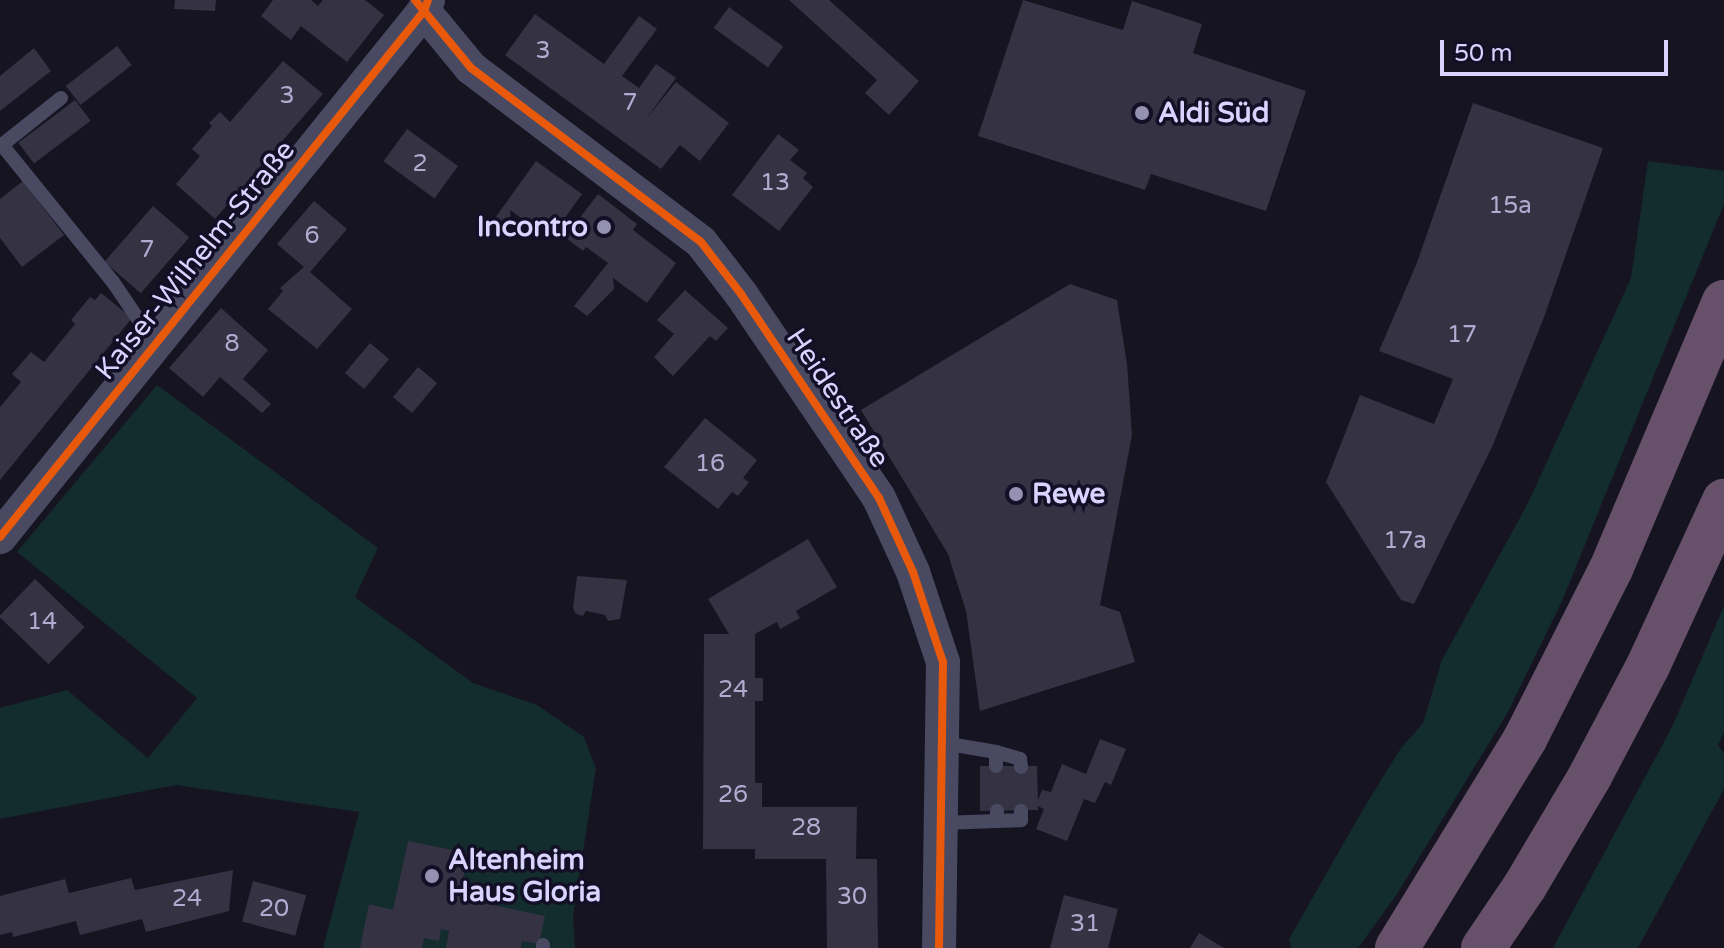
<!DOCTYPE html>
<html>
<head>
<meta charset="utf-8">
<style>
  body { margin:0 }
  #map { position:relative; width:1724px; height:948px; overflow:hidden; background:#161421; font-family:"Varela Round",sans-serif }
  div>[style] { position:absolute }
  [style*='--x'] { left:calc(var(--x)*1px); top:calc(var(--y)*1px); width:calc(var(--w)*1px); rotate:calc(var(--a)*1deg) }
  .green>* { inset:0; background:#132c2d }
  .building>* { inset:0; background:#343243; transform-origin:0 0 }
  .service>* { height:14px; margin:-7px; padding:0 7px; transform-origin:7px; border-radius:7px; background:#4a4962 }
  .tertiary>* { height:34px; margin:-17px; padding:0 17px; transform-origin:17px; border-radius:17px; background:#4a4962 }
  .motorway>* { height:44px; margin:-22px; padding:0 22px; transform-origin:22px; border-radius:22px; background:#67516a }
  .cycleway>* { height:8px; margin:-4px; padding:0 4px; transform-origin:4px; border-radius:4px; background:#e8590c }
  .dots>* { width:22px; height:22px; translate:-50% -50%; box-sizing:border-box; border:4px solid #130f26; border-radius:50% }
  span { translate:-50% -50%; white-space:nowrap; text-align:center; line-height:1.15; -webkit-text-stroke:7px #130f26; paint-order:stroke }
  .number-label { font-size:24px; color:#b0acd0 }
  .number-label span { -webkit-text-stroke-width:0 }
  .poi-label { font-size:28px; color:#d9d4ff; font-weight:700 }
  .left { translate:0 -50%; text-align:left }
  .right { translate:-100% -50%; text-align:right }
  .street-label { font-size:28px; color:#d9d4ff }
  .scale { position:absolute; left:1440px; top:40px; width:228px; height:36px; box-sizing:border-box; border:4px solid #d9d4ff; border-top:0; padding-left:10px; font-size:24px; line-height:28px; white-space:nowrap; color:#d9d4ff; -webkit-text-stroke:6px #130f26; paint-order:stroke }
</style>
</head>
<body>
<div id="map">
  <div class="green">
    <i style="clip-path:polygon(1648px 161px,1724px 171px,1724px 204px,1562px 601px,1508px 712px,1397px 894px,1358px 948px,1291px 948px,1289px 939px,1362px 811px,1401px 748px,1423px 723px,1442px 660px,1528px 503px,1631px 278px)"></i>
    <i style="clip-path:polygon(157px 385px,378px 548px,355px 597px,473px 683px,537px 705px,584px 737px,596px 768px,573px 916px,575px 948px,323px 948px,359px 812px,176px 785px,0 819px,0 708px,67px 690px,148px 758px,197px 698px,17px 552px)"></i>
    <i style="clip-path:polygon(1724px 606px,1724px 732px,1718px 745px,1724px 754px,1724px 789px,1638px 948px,1553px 948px,1672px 727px)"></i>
  </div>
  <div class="building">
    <i style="clip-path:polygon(175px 0,216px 0,215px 11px,174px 9px)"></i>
    <i style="clip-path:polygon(273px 0,311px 0,318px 6px,323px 0,365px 0,384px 15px,347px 62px,301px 26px,291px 40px,261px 16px)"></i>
    <i style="clip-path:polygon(789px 0,829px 0,919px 81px,889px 115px,865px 93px,877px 80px)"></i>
    <i style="clip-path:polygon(1023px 0,1123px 30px,1132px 1px,1202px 24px,1193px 53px,1306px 91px,1266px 211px,1151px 174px,1145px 190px,978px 136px)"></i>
    <i style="left:729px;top:7px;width:67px;height:26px;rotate:36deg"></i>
    <i style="clip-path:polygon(535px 14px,604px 64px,639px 16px,657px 29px,622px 76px,639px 88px,656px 64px,676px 78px,646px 119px,676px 82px,729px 123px,700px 161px,680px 145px,661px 169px,505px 55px)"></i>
    <i style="left:117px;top:46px;width:24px;height:65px;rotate:52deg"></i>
    <i style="clip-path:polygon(34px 48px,51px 71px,0 111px,0 76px)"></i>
    <i style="clip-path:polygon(283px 61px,323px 94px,215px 219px,176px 184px,200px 156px,192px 149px,212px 126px,209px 123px,220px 112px,230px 122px)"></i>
    <i style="left:75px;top:100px;width:26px;height:71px;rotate:53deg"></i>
    <i style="clip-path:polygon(1473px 103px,1603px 148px,1543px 320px,1492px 447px,1414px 604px,1401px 600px,1326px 482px,1360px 395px,1434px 424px,1453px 379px,1379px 351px,1416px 265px)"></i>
    <i style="left:407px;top:129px;width:63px;height:40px;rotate:36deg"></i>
    <i style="clip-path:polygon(778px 134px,799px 150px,790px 160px,807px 173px,803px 178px,813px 187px,779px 231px,732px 195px)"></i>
    <i style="clip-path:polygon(536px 161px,582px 194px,550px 239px,510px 210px,511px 223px,503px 235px,490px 225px)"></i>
    <i style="clip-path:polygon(23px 181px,64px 235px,22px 267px,0 238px,0 199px)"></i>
    <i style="clip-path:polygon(598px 194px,637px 224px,633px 230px,676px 263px,647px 303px,613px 278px,614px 289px,587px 316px,574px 306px,608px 263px,586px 247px,583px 251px,565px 237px)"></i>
    <i style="clip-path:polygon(314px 201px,347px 229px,310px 272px,352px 309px,317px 349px,268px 309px,283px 291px,280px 288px,304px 267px,277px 244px)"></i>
    <i style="left:153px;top:206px;width:48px;height:74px;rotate:41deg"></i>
    <i style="clip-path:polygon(1070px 284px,1117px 300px,1127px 364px,1132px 435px,1100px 605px,1120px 612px,1135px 662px,980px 711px,966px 611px,948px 554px,861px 410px)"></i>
    <i style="clip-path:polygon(685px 290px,728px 328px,716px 341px,710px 336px,673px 376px,654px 357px,674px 334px,657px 320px)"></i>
    <i style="clip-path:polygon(101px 293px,132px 318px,0 480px,0 407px,21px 382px,12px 374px,31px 352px,44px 362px,75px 324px,71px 320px,90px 297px,95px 300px)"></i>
    <i style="clip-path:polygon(221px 308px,268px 350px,243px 379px,271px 404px,262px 413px,220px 377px,203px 397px,169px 368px)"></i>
    <i style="left:370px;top:343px;width:25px;height:39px;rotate:40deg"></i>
    <i style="left:418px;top:367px;width:25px;height:39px;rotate:40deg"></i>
    <i style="clip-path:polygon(705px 418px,757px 460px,743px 478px,749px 482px,738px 496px,732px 492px,718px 509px,664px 467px)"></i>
    <i style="clip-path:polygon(808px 539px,837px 587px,796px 611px,800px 618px,780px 629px,777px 622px,755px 634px,755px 678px,763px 678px,763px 701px,755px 701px,755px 783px,762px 783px,762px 807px,857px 807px,856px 859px,877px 859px,878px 948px,827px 948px,826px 859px,755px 859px,755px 849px,703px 849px,704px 634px,729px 634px,708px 599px)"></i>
    <i style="clip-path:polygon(577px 576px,627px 580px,620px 619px,608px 621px,605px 615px,586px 611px,583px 616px,576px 614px,573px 608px)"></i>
    <i style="left:35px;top:579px;width:69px;height:52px;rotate:44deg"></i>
    <i style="clip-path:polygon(1100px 739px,1126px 749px,1111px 785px,1105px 782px,1095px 803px,1084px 799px,1067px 841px,1036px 829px,1044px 809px,1038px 806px,1038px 810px,980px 811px,980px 766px,1037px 766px,1038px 800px,1042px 790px,1051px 792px,1062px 764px,1086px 774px)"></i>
    <i style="clip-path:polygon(408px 841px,468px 853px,459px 898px,545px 916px,539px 944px,522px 941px,521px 948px,446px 948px,449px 931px,441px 929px,439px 941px,424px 938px,422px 948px,360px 948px,369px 904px,393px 910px)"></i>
    <i style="clip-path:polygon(233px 870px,229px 911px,146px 932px,142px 919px,80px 935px,76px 921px,13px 937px,12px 932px,0 935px,0 896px,65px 879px,69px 893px,131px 878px,135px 890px)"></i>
    <i style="left:253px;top:881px;width:55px;height:42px;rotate:15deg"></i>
    <i style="clip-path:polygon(1064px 895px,1118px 909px,1108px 948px,1050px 948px)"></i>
    <i style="clip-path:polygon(1199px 933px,1224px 948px,1190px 948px)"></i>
  </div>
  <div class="service">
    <i style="--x:61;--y:98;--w:75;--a:141.5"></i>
    <i style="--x:2;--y:145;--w:176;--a:51"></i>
    <i style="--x:113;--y:282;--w:75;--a:55.9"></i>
    <i style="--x:943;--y:743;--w:54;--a:9.6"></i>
    <i style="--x:996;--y:752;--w:14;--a:90"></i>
    <i style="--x:996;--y:752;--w:25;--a:16"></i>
    <i style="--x:1020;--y:759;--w:8;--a:83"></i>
    <i style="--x:997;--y:821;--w:24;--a:-2"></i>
    <i style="--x:1021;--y:820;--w:9;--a:-90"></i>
    <i style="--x:942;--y:823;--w:55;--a:-2.1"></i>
    <i style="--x:997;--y:821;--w:10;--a:-90"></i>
    <i style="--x:543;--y:948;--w:3;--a:-90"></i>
  </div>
  <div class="tertiary">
    <i style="--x:424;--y:11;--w:74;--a:50.5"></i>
    <i style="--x:471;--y:68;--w:288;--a:37.1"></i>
    <i style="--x:701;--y:242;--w:66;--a:52.4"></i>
    <i style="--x:741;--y:294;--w:246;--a:55.9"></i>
    <i style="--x:879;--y:498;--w:81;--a:65.3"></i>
    <i style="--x:913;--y:572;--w:95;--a:71.6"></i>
    <i style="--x:943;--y:662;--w:286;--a:90.8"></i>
    <i style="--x:0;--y:537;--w:676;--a:-51.13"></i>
    <i style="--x:424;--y:11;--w:12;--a:-70"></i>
  </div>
  <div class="motorway">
    <i style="--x:1397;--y:948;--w:245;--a:-58.5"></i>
    <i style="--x:1525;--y:739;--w:191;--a:-63.2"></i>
    <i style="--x:1611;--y:569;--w:290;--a:-67.1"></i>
    <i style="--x:1483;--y:948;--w:75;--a:-55.9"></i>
    <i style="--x:1525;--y:886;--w:128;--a:-59.4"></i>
    <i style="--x:1590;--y:776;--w:124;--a:-62.2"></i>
    <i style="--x:1648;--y:666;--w:182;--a:-65.3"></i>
  </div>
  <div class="cycleway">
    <i style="--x:415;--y:0;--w:88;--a:50.5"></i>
    <i style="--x:471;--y:68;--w:288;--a:37.1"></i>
    <i style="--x:701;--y:242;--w:66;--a:52.4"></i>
    <i style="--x:741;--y:294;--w:246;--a:55.9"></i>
    <i style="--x:879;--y:498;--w:81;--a:65.3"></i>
    <i style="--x:913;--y:572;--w:95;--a:71.6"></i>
    <i style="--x:943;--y:662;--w:286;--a:90.8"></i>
    <i style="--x:0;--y:537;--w:676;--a:-51.13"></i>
    <i style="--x:424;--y:11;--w:12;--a:-70"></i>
  </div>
  <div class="dots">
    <i style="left:1142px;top:113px;background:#9591b1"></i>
    <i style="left:604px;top:227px;background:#9591b1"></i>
    <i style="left:1016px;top:494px;background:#9591b1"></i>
    <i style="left:432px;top:876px;background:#9591b1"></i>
  </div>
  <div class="number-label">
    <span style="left:543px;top:51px">3</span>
    <span style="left:287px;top:96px">3</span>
    <span style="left:630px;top:103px">7</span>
    <span style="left:420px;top:164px">2</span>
    <span style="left:775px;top:183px">13</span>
    <span style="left:1510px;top:206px">15a</span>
    <span style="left:312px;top:236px">6</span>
    <span style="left:147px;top:250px">7</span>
    <span style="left:1462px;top:335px">17</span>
    <span style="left:232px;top:344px">8</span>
    <span style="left:710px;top:464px">16</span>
    <span style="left:1405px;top:541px">17a</span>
    <span style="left:42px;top:622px">14</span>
    <span style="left:733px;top:690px">24</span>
    <span style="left:733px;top:795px">26</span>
    <span style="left:806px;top:828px">28</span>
    <span style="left:852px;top:897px">30</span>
    <span style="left:187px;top:899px">24</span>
    <span style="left:274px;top:909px">20</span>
    <span style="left:1085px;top:924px">31</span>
  </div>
  <div class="poi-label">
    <span class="left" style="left:1158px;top:113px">Aldi Süd</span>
    <span class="right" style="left:588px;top:227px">Incontro</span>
    <span class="left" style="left:1032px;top:494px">Rewe</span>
    <span class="left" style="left:448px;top:876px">Altenheim<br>Haus Gloria</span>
  </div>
  <div class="street-label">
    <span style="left:195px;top:260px;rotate:-51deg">Kaiser-Wilhelm-Straße</span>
    <span style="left:838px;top:398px;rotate:56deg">Heidestraße</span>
  </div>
  <div class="scale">50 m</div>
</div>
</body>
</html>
